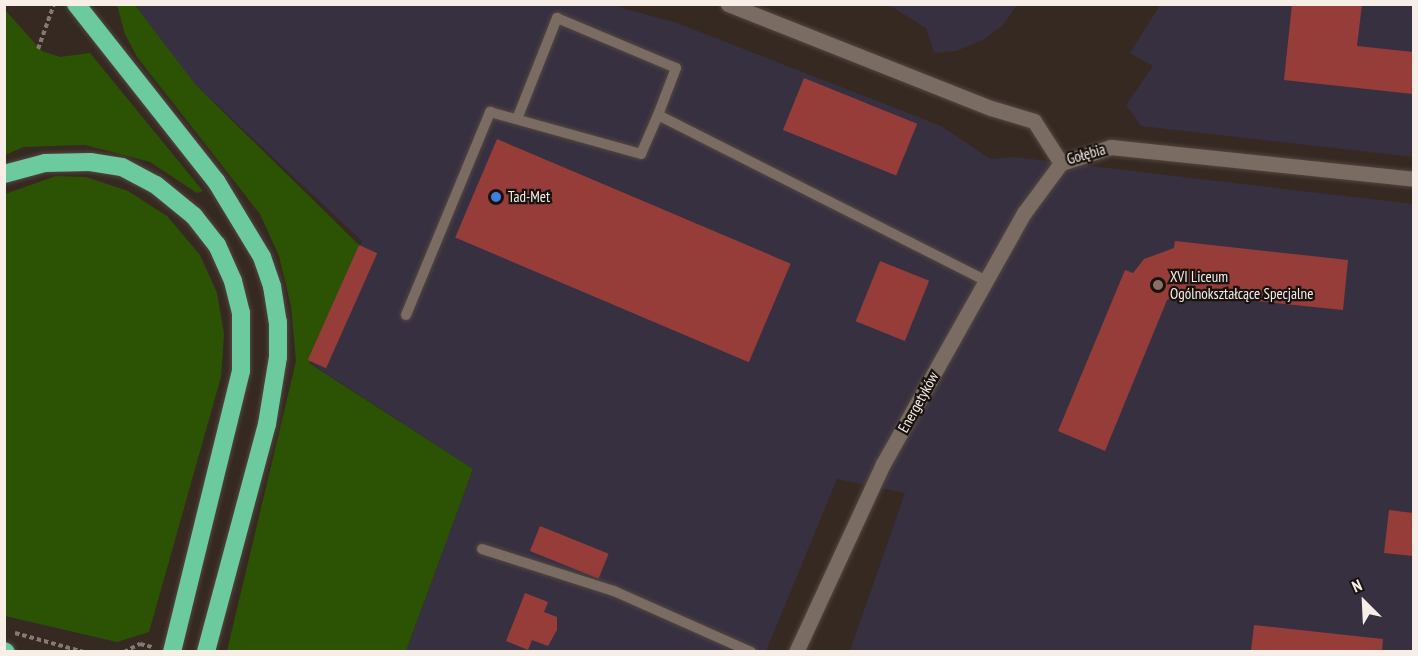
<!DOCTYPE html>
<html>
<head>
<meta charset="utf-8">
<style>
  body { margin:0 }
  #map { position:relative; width:1418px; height:656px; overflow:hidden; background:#362922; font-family:"PT Sans Narrow",sans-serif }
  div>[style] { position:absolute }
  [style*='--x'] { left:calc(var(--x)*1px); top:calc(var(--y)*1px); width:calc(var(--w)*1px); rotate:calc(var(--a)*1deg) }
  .industrial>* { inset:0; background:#373041 }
  .green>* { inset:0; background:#2c5204 }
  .building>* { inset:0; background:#973d39; transform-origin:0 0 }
  .path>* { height:4px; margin-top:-2px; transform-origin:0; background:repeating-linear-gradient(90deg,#857a73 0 4.5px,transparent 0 7.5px) }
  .roads { filter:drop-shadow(0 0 2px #524740) drop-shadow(0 0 2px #524740) }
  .lane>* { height:10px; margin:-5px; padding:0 5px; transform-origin:5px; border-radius:5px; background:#7b6c63 }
  .street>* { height:15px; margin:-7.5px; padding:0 7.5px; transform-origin:7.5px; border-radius:7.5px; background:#7b6c63 }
  .highway>* { height:18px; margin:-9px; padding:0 9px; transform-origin:9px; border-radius:9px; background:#6cca9f }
  .dots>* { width:16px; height:16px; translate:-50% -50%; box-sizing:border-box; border:3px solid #191310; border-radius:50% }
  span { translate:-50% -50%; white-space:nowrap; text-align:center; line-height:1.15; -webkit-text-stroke:4.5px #191310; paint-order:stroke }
  .street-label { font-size:15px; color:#f7eee8 }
  .poi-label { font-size:15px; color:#f7eee8 }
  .left { translate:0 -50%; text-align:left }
  .frame { position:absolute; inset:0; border:6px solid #f7eee8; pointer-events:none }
  .north { position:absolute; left:1334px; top:572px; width:60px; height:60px; -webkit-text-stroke:4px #191310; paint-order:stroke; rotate:336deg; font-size:16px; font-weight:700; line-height:24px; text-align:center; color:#f7eee8 }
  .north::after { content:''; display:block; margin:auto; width:21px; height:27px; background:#f7eee8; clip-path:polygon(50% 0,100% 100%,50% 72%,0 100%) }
</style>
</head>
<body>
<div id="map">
  <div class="industrial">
    <i style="clip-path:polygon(135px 5px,612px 5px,677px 23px,941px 126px,990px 159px,1014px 157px,1413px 204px,1413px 651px,850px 651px,905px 493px,837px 479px,766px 651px,406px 651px,473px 469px,309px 362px,362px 241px,196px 85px)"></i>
    <i style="clip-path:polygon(889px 5px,1017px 5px,1002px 26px,983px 40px,956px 51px,934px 53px,926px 28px)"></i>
    <i style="clip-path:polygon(1160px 5px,1413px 5px,1413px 157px,1141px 126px,1126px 105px,1153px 66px,1130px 53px)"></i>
  </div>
  <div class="green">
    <i style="clip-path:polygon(117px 5px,135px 5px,196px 85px,359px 245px,309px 363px,473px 469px,406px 651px,227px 651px,296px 361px,291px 306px,279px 256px,260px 214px,137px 57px,125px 34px)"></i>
    <i style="clip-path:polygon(5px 10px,42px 51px,60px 57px,90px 53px,203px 191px,197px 193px,150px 162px,85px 145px,24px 147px,5px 155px)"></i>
    <i style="clip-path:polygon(56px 176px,86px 177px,128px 191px,167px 216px,200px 255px,217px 293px,224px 334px,221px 377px,149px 632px,117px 642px,5px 616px,5px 194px)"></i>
  </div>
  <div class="building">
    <i style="clip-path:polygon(1292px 4px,1362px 4px,1357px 46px,1413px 52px,1413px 94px,1284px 80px)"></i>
    <i style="left:804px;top:78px;width:122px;height:56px;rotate:22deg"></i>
    <i style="left:497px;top:139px;width:319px;height:107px;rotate:23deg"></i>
    <i style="clip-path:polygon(1175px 241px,1348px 260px,1343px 310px,1180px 293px,1167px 300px,1105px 451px,1058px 431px,1125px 270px,1133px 273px,1144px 259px,1174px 248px)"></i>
    <i style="left:359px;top:245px;width:20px;height:126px;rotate:24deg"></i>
    <i style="left:880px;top:261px;width:53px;height:65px;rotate:22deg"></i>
    <i style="clip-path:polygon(1389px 510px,1413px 513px,1413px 556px,1384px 553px)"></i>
    <i style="left:540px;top:526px;width:74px;height:27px;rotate:22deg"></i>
    <i style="clip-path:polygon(525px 593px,548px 602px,544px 612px,557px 617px,557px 630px,548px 646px,532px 640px,528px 650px,506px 641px)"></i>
    <i style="clip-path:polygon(1254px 625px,1383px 639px,1382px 651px,1251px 651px)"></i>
  </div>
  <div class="path">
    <i style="--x:38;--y:49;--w:48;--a:-70.4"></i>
    <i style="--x:15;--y:633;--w:72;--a:15.4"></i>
    <i style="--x:124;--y:652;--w:18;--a:-27"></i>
    <i style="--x:140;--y:644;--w:12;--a:14"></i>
  </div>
  <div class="roads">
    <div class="lane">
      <i style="--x:517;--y:119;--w:109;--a:-68.4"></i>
      <i style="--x:557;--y:18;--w:129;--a:22.8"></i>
      <i style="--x:676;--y:68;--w:50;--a:111"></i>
      <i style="--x:406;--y:315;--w:220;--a:-67.5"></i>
      <i style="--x:490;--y:112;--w:157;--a:15.5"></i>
      <i style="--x:641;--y:154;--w:43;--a:-66.4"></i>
      <i style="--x:658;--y:115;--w:368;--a:26.8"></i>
      <i style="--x:482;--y:549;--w:139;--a:17.7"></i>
      <i style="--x:614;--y:591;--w:150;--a:24"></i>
    </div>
    <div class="street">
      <i style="--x:728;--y:4;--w:283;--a:21.6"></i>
      <i style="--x:991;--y:108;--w:45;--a:16.8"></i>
      <i style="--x:1034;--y:121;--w:50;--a:57.3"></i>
      <i style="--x:796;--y:652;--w:207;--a:-65.2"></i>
      <i style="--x:883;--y:464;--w:288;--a:-60.7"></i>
      <i style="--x:1024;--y:213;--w:62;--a:-53.5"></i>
      <i style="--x:1061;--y:163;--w:52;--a:-17.7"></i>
      <i style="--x:1111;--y:147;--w:305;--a:6"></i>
    </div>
    <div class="highway">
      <i style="--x:76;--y:4;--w:226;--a:51.7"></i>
      <i style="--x:216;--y:181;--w:89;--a:58.8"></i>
      <i style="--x:262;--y:257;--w:31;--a:71"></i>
      <i style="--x:272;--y:286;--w:36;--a:81"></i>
      <i style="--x:278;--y:322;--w:35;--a:90"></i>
      <i style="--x:278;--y:357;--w:68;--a:99.3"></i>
      <i style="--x:267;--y:424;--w:236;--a:105"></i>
      <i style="--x:4;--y:174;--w:42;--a:-15"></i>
      <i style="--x:45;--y:163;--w:45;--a:-1.3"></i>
      <i style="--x:90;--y:162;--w:32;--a:9"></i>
      <i style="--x:122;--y:167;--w:38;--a:28"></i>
      <i style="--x:156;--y:185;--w:49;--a:39.2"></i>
      <i style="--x:194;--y:216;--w:37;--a:52"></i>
      <i style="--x:217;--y:245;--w:39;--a:66"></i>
      <i style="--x:233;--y:281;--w:33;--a:76"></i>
      <i style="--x:241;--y:313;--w:58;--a:90"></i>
      <i style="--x:241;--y:371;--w:289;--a:103.8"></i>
      <i style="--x:4;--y:651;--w:2;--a:27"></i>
    </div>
  </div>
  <div class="dots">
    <i style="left:496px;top:197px;background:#3f7fe0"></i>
    <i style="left:1158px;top:285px;background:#8d6e63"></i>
  </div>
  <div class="street-label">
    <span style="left:1086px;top:154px;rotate:-16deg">Gołębia</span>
    <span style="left:918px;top:402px;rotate:-61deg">Energetyków</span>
  </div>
  <div class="poi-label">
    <span class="left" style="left:508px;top:197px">Tad-Met</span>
    <span class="left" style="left:1170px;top:285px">XVI Liceum<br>Ogólnokształcące Specjalne</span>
  </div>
  <div class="frame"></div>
  <div class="north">N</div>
</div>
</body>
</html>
